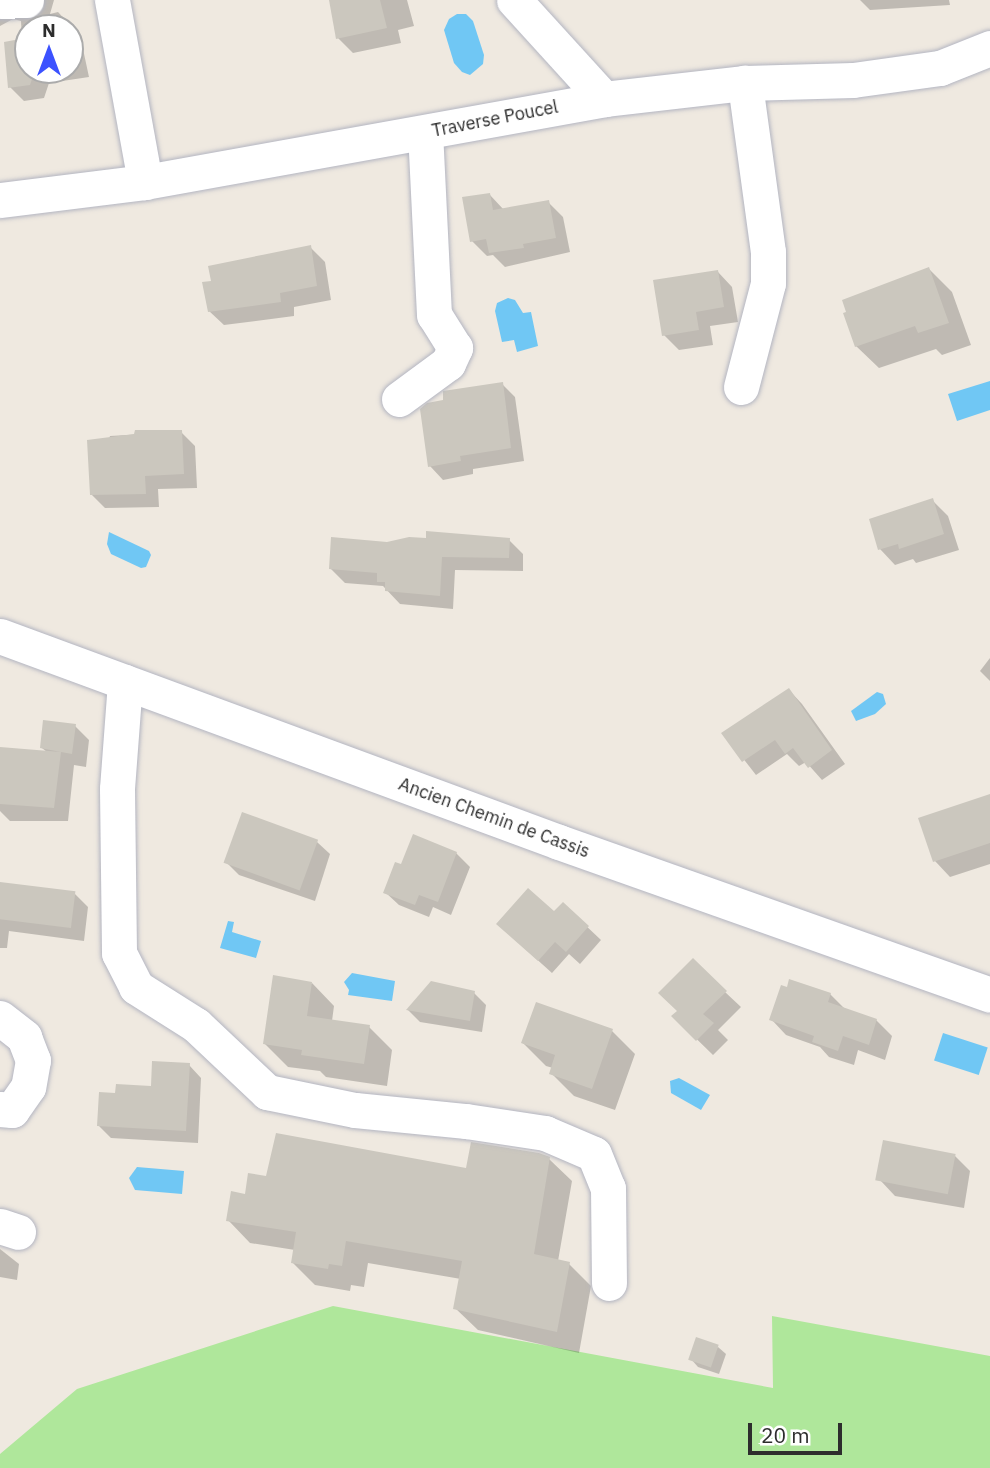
<!DOCTYPE html>
<html>
<head>
<meta charset="utf-8">
<style>
  body { margin:0 }
  #map { position:relative; width:990px; height:1468px; overflow:hidden; background:#efe9e0; font-family:"IBM Plex Sans",sans-serif }
  div>[style] { position:absolute }
  [style*='--x'] { left:calc(var(--x)*1px); top:calc(var(--y)*1px); width:calc(var(--w)*1px); rotate:calc(var(--a)*1deg) }
  .green>* { inset:0; background:#afe79b }
  .water>* { inset:0; background:#70c7f4; transform-origin:0 0 }
  .shadow>* { inset:0; background:#0003 }
  .building>* { inset:0; background:#cbc7be; transform-origin:0 0 }
  .roads { filter:drop-shadow(0 0 2px #b3b5c1) drop-shadow(0 0 2px #b3b5c1) }
  .minor>* { height:35px; margin:-17.5px; padding:0 17.5px; transform-origin:17.5px; border-radius:17.5px; background:#fff }
  span { translate:-50% -50%; white-space:nowrap; text-align:center; line-height:1.15; -webkit-text-stroke:7px #fff; paint-order:stroke }
  .street-label { font-size:18px; color:#2d2d2d }
  .north { position:absolute; left:14px; top:14px; width:70px; height:70px; box-sizing:border-box; background:#fff; border:2px solid #ababab; border-radius:50%; rotate:0deg; font-size:19px; font-weight:700; line-height:28px; text-align:center; color:#2d2d2d }
  .north::after { content:''; display:block; margin:auto; width:24px; height:32px; background:#3c52ff; clip-path:polygon(50% 0,100% 100%,50% 72%,0 100%) }
  .scale { position:absolute; left:748px; top:1423px; width:94px; height:32px; box-sizing:border-box; border:4px solid #2d2d2d; border-top:0; padding-left:9px; font-size:21px; line-height:24px; white-space:nowrap; color:#2d2d2d; -webkit-text-stroke:5px #fff; paint-order:stroke }
</style>
</head>
<body>
<div id="map">
  <div class="green">
    <i style="clip-path:polygon(333px 1306px,773px 1388px,772px 1316px,990px 1356px,990px 1468px,0 1468px,0 1454px,77px 1389px)"></i>
  </div>
  <div class="water">
    <i style="clip-path:polygon(457px 14px,466px 14px,473px 21px,484px 55px,483px 64px,470px 75px,462px 72px,454px 63px,444px 30px,449px 19px)"></i>
    <i style="clip-path:polygon(508px 298px,515px 300px,523px 313px,531px 312px,538px 346px,517px 352px,514px 340px,502px 342px,495px 311px,497px 303px)"></i>
    <i style="clip-path:polygon(990px 381px,990px 410px,957px 421px,948px 394px)"></i>
    <i style="clip-path:polygon(109px 532px,149px 551px,151px 555px,146px 567px,141px 568px,111px 554px,107px 544px)"></i>
    <i style="clip-path:polygon(877px 692px,883px 694px,886px 704px,875px 714px,856px 721px,851px 711px)"></i>
    <i style="clip-path:polygon(228px 921px,234px 922px,232px 932px,261px 941px,256px 958px,220px 948px)"></i>
    <i style="clip-path:polygon(352px 973px,395px 981px,392px 1001px,348px 995px,349px 990px,344px 982px)"></i>
    <i style="left:943px;top:1033px;width:47px;height:29px;rotate:18deg"></i>
    <i style="clip-path:polygon(679px 1078px,710px 1095px,701px 1110px,671px 1093px,670px 1081px)"></i>
    <i style="clip-path:polygon(137px 1167px,184px 1171px,182px 1194px,135px 1190px,129px 1178px)"></i>
  </div>
  <div class="shadow">
    <i style="clip-path:polygon(evenodd,0 0,54px 0,50px 14px,58px 12px,71px 26px,74px 40px,83px 49px,89px 77px,49px 83px,44px 98px,24px 101px,10px 87px,22px 40px,21px 21px,13px 19px,0 26px,0 0,28px 28px,70px 28px,70px 70px,28px 70px,28px 28px)"></i>
    <i style="clip-path:polygon(337px 0,407px 0,414px 26px,398px 30px,401px 43px,353px 53px,338px 38px)"></i>
    <i style="clip-path:polygon(860px 0,949px 0,950px 5px,870px 10px)"></i>
    <i style="clip-path:polygon(490px 195px,504px 210px,548px 202px,563px 217px,570px 252px,505px 267px,493px 255px,487px 256px,472px 241px)"></i>
    <i style="clip-path:polygon(310px 247px,325px 262px,331px 300px,294px 307px,294px 316px,224px 325px,209px 311px)"></i>
    <i style="clip-path:polygon(929px 269px,952px 292px,971px 345px,942px 355px,936px 349px,879px 368px,856px 346px)"></i>
    <i style="clip-path:polygon(718px 272px,732px 287px,738px 322px,710px 326px,713px 345px,679px 350px,664px 335px)"></i>
    <i style="clip-path:polygon(502px 384px,515px 397px,524px 461px,473px 469px,473px 474px,443px 480px,430px 466px)"></i>
    <i style="clip-path:polygon(181px 432px,195px 446px,197px 488px,158px 489px,159px 507px,105px 508px,91px 494px,110px 436px)"></i>
    <i style="clip-path:polygon(932px 500px,948px 516px,959px 550px,916px 563px,913px 559px,895px 565px,880px 549px)"></i>
    <i style="clip-path:polygon(509px 540px,523px 554px,523px 571px,455px 570px,453px 609px,400px 604px,383px 586px,345px 583px,331px 569px,387px 544px)"></i>
    <i style="clip-path:polygon(990px 658px,990px 681px,980px 671px)"></i>
    <i style="clip-path:polygon(789px 690px,802px 704px,845px 764px,822px 780px,806px 762px,799px 766px,787px 754px,756px 775px,724px 734px)"></i>
    <i style="clip-path:polygon(75px 726px,89px 740px,86px 767px,74px 765px,68px 821px,10px 821px,0 811px,0 748px,47px 752px,42px 748px)"></i>
    <i style="clip-path:polygon(990px 796px,990px 864px,950px 877px,935px 861px,920px 819px)"></i>
    <i style="clip-path:polygon(317px 842px,330px 854px,315px 901px,239px 875px,226px 862px)"></i>
    <i style="clip-path:polygon(456px 853px,470px 867px,451px 915px,433px 907px,429px 917px,399px 905px,385px 892px,402px 867px)"></i>
    <i style="clip-path:polygon(0 884px,74px 893px,88px 907px,84px 941px,9px 931px,7px 948px,0 948px)"></i>
    <i style="clip-path:polygon(563px 904px,601px 940px,580px 964px,569px 954px,552px 973px,512px 937px,554px 914px)"></i>
    <i style="clip-path:polygon(312px 983px,334px 1006px,332px 1021px,369px 1027px,392px 1050px,387px 1086px,326px 1077px,320px 1071px,288px 1067px,265px 1044px)"></i>
    <i style="clip-path:polygon(725px 992px,741px 1007px,718px 1030px,728px 1040px,713px 1055px,673px 1016px)"></i>
    <i style="clip-path:polygon(474px 993px,486px 1005px,482px 1032px,420px 1022px,408px 1010px)"></i>
    <i style="clip-path:polygon(830px 994px,845px 1009px,876px 1020px,892px 1036px,885px 1060px,858px 1050px,854px 1065px,829px 1057px,820px 1047px,786px 1035px,771px 1019px)"></i>
    <i style="clip-path:polygon(537px 1004px,612px 1031px,635px 1054px,615px 1110px,574px 1096px,551px 1073px,553px 1068px,546px 1066px,523px 1043px)"></i>
    <i style="clip-path:polygon(189px 1065px,201px 1078px,198px 1143px,111px 1138px,99px 1126px,117px 1095px,152px 1088px)"></i>
    <i style="clip-path:polygon(955px 1156px,970px 1171px,964px 1208px,895px 1196px,880px 1180px)"></i>
    <i style="clip-path:polygon(549px 1159px,572px 1181px,558px 1261px,569px 1264px,591px 1286px,579px 1353px,478px 1330px,455px 1308px,461px 1279px,368px 1263px,364px 1287px,351px 1285px,350px 1291px,315px 1285px,293px 1263px,295px 1250px,250px 1243px,228px 1220px,246px 1196px,268px 1178px,468px 1170px)"></i>
    <i style="clip-path:polygon(0 1249px,19px 1264px,17px 1280px,0 1277px)"></i>
    <i style="clip-path:polygon(718px 1347px,726px 1354px,719px 1374px,698px 1367px,691px 1359px)"></i>
  </div>
  <div class="building">
    <i style="clip-path:polygon(329px 0,380px 0,387px 28px,336px 39px)"></i>
    <i style="clip-path:polygon(66px 19px,68px 28px,28px 28px,28px 70px,35px 70px,30px 85px,8px 88px,4px 42px,20px 39px,20px 29px)"></i>
    <i style="clip-path:polygon(490px 193px,493px 210px,549px 200px,556px 238px,523px 244px,524px 248px,489px 253px,486px 239px,470px 242px,462px 197px)"></i>
    <i style="clip-path:polygon(311px 245px,317px 286px,280px 293px,281px 302px,208px 312px,202px 282px,211px 281px,208px 266px)"></i>
    <i style="clip-path:polygon(929px 267px,949px 323px,918px 333px,915px 326px,855px 347px,843px 313px,846px 312px,842px 300px)"></i>
    <i style="clip-path:polygon(718px 270px,724px 307px,696px 312px,699px 330px,662px 336px,653px 280px)"></i>
    <i style="clip-path:polygon(503px 382px,511px 448px,460px 456px,461px 461px,428px 467px,420px 409px,427px 403px,443px 400px,443px 391px)"></i>
    <i style="clip-path:polygon(135px 430px,182px 430px,184px 474px,145px 476px,146px 494px,90px 495px,87px 440px,134px 434px)"></i>
    <i style="clip-path:polygon(933px 498px,944px 534px,899px 549px,898px 544px,878px 550px,869px 519px)"></i>
    <i style="clip-path:polygon(426px 531px,510px 538px,509px 558px,442px 557px,440px 596px,385px 591px,385px 582px,377px 582px,377px 573px,329px 569px,331px 537px,387px 542px,409px 537px,426px 538px)"></i>
    <i style="clip-path:polygon(789px 688px,832px 750px,808px 768px,793px 748px,785px 754px,775px 740px,742px 762px,721px 733px)"></i>
    <i style="clip-path:polygon(43px 720px,76px 724px,72px 754px,61px 752px,54px 808px,0 804px,0 747px,61px 752px,40px 748px)"></i>
    <i style="clip-path:polygon(990px 794px,990px 843px,933px 862px,918px 818px)"></i>
    <i style="left:242px;top:812px;width:81px;height:54px;rotate:20deg"></i>
    <i style="clip-path:polygon(413px 834px,457px 852px,438px 902px,419px 895px,415px 905px,383px 893px,395px 862px,401px 864px)"></i>
    <i style="left:0;top:882px;width:76px;height:37px;rotate:7deg"></i>
    <i style="clip-path:polygon(528px 888px,554px 911px,563px 902px,589px 926px,566px 952px,555px 942px,538px 961px,496px 924px)"></i>
    <i style="clip-path:polygon(693px 958px,727px 991px,703px 1014px,714px 1023px,696px 1041px,671px 1016px,677px 1011px,658px 993px)"></i>
    <i style="clip-path:polygon(273px 975px,312px 982px,307px 1016px,370px 1025px,364px 1064px,301px 1055px,302px 1050px,263px 1044px)"></i>
    <i style="clip-path:polygon(789px 979px,831px 993px,828px 1002px,877px 1019px,869px 1045px,843px 1036px,838px 1051px,812px 1042px,814px 1036px,769px 1020px,781px 985px,787px 987px)"></i>
    <i style="clip-path:polygon(431px 981px,475px 991px,470px 1021px,406px 1010px)"></i>
    <i style="clip-path:polygon(536px 1002px,613px 1029px,592px 1089px,549px 1074px,555px 1055px,521px 1043px)"></i>
    <i style="clip-path:polygon(152px 1061px,190px 1063px,186px 1131px,97px 1126px,99px 1092px,115px 1093px,116px 1084px,151px 1086px)"></i>
    <i style="clip-path:polygon(276px 1133px,466px 1168px,471px 1142px,539px 1153px,550px 1157px,534px 1254px,570px 1262px,557px 1332px,453px 1309px,462px 1261px,346px 1241px,342px 1266px,329px 1264px,328px 1269px,291px 1263px,296px 1232px,226px 1221px,231px 1191px,245px 1194px,248px 1173px,266px 1176px)"></i>
    <i style="left:883px;top:1140px;width:74px;height:41px;rotate:11deg"></i>
    <i style="left:696px;top:1337px;width:24px;height:24px;rotate:19deg"></i>
  </div>
  <div class="roads">
    <div class="minor">
      <i style="--x:112;--y:0;--w:185;--a:79.7"></i>
      <i style="--x:514;--y:0;--w:134;--a:47.7"></i>
      <i style="--x:0;--y:1;--w:26;--a:-2"></i>
      <i style="--x:0;--y:200;--w:146;--a:-7.1"></i>
      <i style="--x:145;--y:182;--w:466;--a:-10.2"></i>
      <i style="--x:604;--y:99;--w:142;--a:-6.5"></i>
      <i style="--x:745;--y:83;--w:108;--a:-1.6"></i>
      <i style="--x:853;--y:80;--w:88;--a:-7.9"></i>
      <i style="--x:940;--y:68;--w:54;--a:-21.8"></i>
      <i style="--x:741;--y:387;--w:107;--a:-75.4"></i>
      <i style="--x:768;--y:283;--w:31;--a:-90"></i>
      <i style="--x:768;--y:252;--w:171;--a:-97.8"></i>
      <i style="--x:399;--y:399;--w:61;--a:-36.3"></i>
      <i style="--x:448;--y:363;--w:17;--a:-65"></i>
      <i style="--x:455;--y:348;--w:39;--a:-122"></i>
      <i style="--x:434;--y:315;--w:182;--a:-92.8"></i>
      <i style="--x:0;--y:636;--w:596;--a:20.23"></i>
      <i style="--x:559;--y:842;--w:457;--a:19.5"></i>
      <i style="--x:125;--y:682;--w:107;--a:94.3"></i>
      <i style="--x:117;--y:789;--w:164;--a:89.3"></i>
      <i style="--x:119;--y:953;--w:38;--a:63"></i>
      <i style="--x:136;--y:987;--w:71;--a:32.3"></i>
      <i style="--x:196;--y:1025;--w:98;--a:43.3"></i>
      <i style="--x:267;--y:1092;--w:90;--a:11.6"></i>
      <i style="--x:355;--y:1110;--w:112;--a:5.7"></i>
      <i style="--x:466;--y:1121;--w:80;--a:8.6"></i>
      <i style="--x:545;--y:1133;--w:53;--a:23.2"></i>
      <i style="--x:594;--y:1154;--w:37;--a:68"></i>
      <i style="--x:608;--y:1188;--w:95;--a:89.4"></i>
      <i style="--x:0;--y:1018;--w:31;--a:38"></i>
      <i style="--x:24;--y:1037;--w:25;--a:69"></i>
      <i style="--x:33;--y:1060;--w:27;--a:100"></i>
      <i style="--x:28;--y:1087;--w:28;--a:125"></i>
      <i style="--x:12;--y:1110;--w:12;--a:-175"></i>
      <i style="--x:0;--y:1226;--w:19;--a:18"></i>
    </div>
  </div>
  <div class="street-label">
    <span style="left:495px;top:119px;rotate:-11deg">Traverse Poucel</span>
    <span style="left:494px;top:818px;rotate:20deg">Ancien Chemin de Cassis</span>
  </div>
  <div class="north">N</div>
  <div class="scale">20 m</div>
</div>
</body>
</html>
